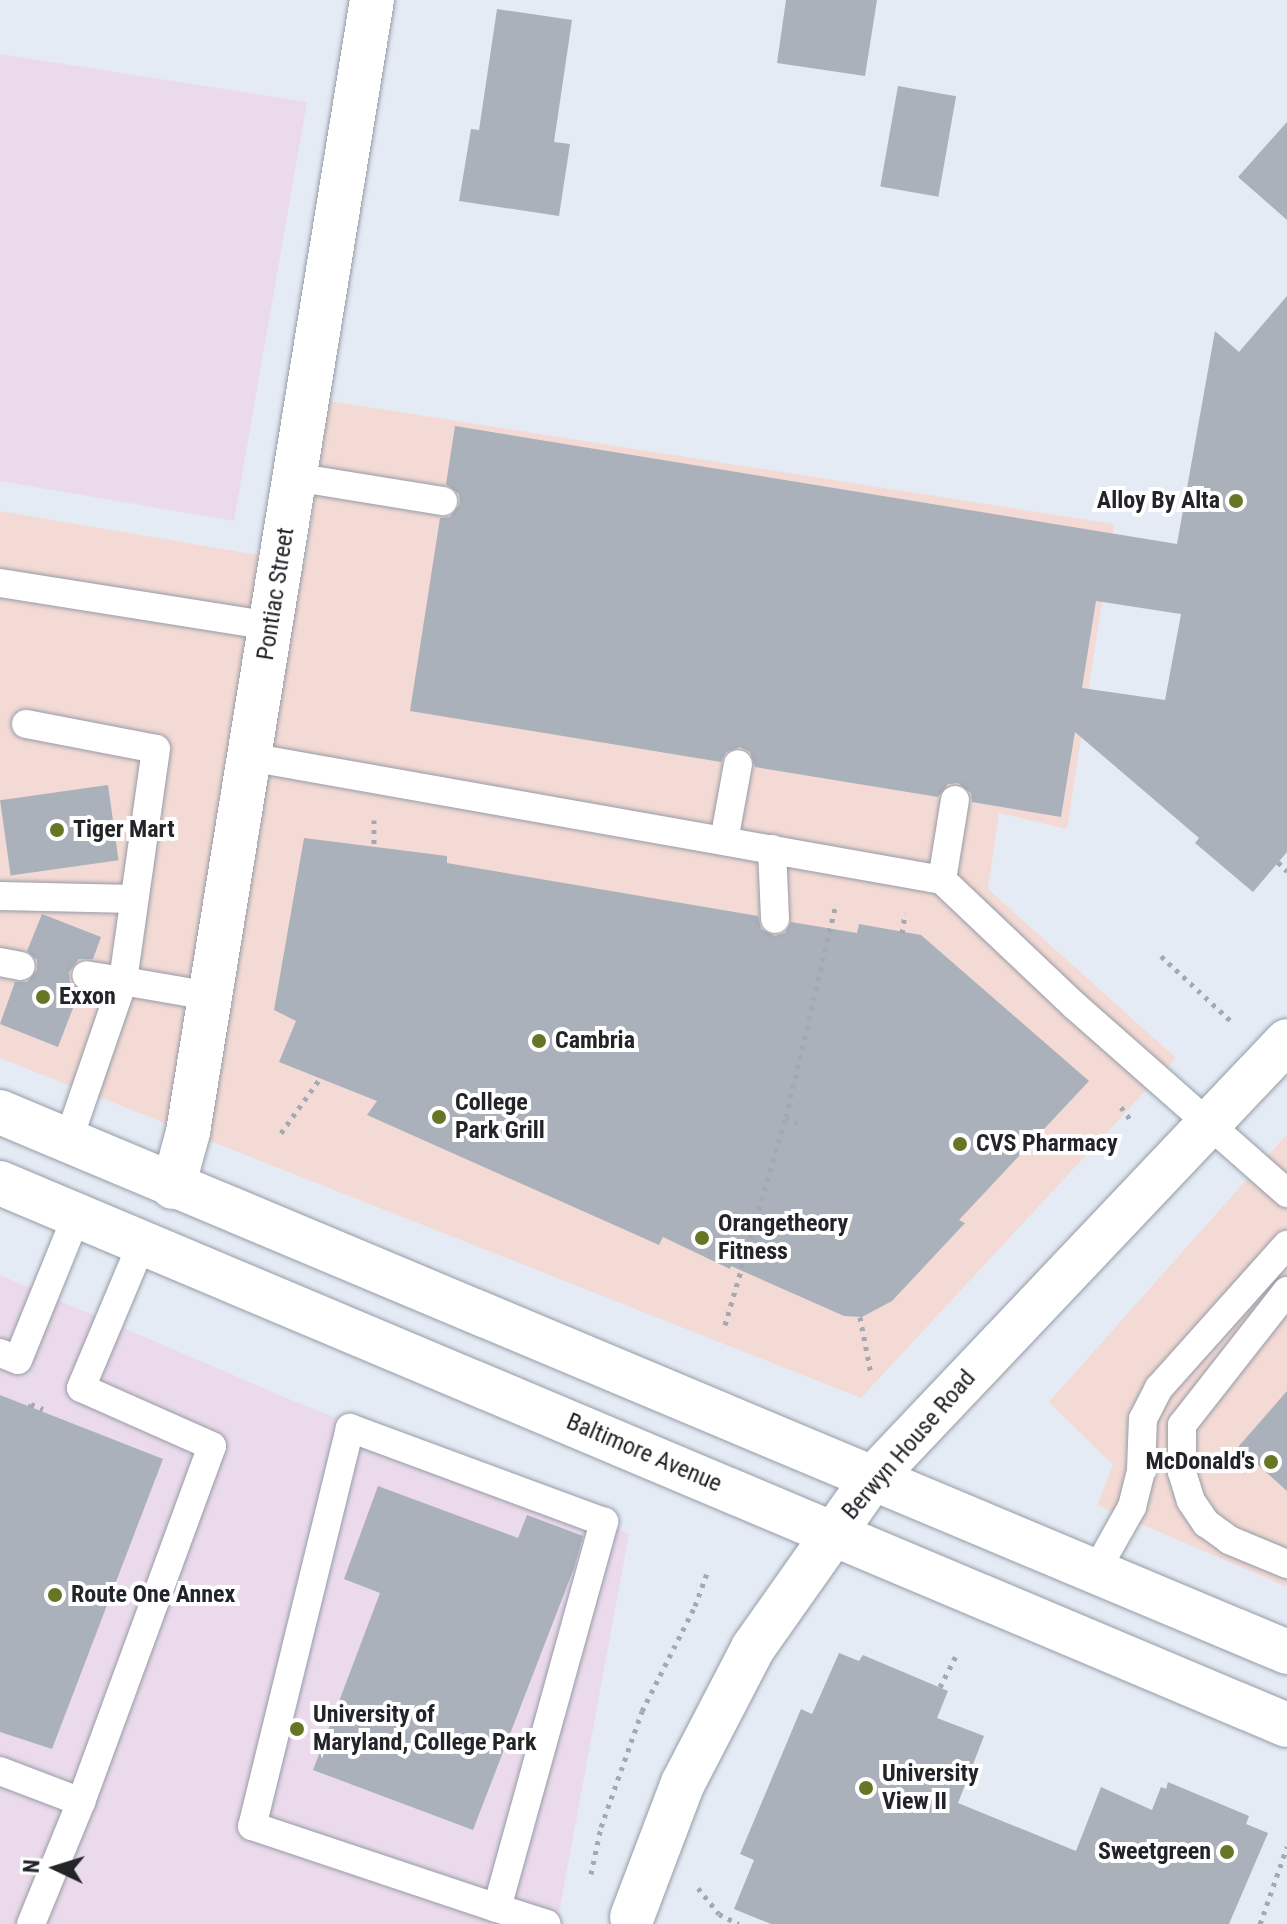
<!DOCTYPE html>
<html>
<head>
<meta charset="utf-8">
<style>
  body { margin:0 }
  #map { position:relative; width:1287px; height:1924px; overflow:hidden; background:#e4ebf5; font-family:"Roboto Condensed",sans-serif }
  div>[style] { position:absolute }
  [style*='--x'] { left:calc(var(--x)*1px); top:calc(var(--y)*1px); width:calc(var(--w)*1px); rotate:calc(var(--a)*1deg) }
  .commercial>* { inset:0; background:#f4dad5 }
  .education>* { inset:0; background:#ebdaec }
  .building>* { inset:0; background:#abb1ba; transform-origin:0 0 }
  .path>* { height:5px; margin-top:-2.5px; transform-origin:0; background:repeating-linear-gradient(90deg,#a4a9b1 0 4px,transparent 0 10px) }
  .roads { filter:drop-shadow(0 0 2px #969ca6) drop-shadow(0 0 2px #969ca6) }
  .service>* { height:28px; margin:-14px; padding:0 14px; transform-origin:14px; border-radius:14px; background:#fff }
  .minor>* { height:44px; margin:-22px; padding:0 22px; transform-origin:22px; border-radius:22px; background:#fff }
  .primary>* { height:44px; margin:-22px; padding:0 22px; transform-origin:22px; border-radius:22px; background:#fff }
  .dots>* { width:22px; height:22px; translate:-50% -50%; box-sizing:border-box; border:4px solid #fff; border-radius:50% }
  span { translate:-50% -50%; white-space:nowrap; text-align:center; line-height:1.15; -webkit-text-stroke:8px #fff; paint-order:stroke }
  .poi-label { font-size:24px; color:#222428; font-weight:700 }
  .right { translate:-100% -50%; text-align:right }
  .left { translate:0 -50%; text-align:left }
  .street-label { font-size:24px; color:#222428 }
  .north { position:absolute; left:16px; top:1828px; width:80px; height:80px; -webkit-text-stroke:6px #fff; paint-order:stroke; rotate:274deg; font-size:22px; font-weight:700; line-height:32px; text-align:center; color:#222428 }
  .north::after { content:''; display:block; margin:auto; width:28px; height:36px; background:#222428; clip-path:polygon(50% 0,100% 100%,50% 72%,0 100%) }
</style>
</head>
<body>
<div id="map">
  <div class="commercial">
    <i style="clip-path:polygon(329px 401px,1114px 524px,1067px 829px,999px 813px,988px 889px,1176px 1058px,861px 1398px,0 1058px,0 511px,305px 563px)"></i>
    <i style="clip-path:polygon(1287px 1134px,1287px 1587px,1097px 1505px,1113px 1465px,1049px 1402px)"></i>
  </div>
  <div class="education">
    <i style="clip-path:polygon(0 54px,307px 102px,234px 521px,0 481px)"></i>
    <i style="clip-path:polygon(0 1275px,289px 1399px,629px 1534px,557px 1924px,0 1924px)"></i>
  </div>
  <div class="building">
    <i style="clip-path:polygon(786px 0,877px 0,865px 76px,777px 63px)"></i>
    <i style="clip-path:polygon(497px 9px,572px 20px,554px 142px,570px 144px,559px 216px,459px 201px,471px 129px,479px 130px)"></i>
    <i style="left:898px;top:86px;width:59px;height:102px;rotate:10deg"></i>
    <i style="clip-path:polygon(1287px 122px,1287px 220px,1238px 177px)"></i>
    <i style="clip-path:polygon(evenodd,1287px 296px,1287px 852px,1253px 892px,1195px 843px,1199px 838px,1075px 732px,1061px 817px,972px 802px,971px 793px,958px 783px,948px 784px,938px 797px,755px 767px,750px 752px,740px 747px,726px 752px,721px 762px,410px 711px,440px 518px,450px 517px,460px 504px,459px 494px,446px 484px,455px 426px,1177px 544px,1215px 331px,1239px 352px,1287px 296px,1096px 601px,1181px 614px,1165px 700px,1082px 688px,1096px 601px)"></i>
    <i style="left:108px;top:785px;width:76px;height:109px;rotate:82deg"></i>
    <i style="clip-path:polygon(304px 838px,447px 856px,447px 863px,758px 916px,761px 929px,775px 936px,785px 933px,791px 922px,857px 933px,859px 924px,921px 935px,1089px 1081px,959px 1220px,965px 1223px,892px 1301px,862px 1317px,844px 1316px,731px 1266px,730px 1269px,663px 1237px,659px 1245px,367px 1115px,377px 1101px,279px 1062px,296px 1021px,274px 1010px)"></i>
    <i style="clip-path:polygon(42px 914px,101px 937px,93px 959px,79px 959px,69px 972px,70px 982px,80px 990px,58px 1047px,0 1024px,15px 982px,27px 982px,37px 970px,37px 960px,27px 951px)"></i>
    <i style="clip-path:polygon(1287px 1391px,1287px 1491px,1238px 1447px)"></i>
    <i style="clip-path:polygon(0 1395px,163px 1459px,52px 1749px,0 1732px)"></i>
    <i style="clip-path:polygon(378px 1486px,518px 1538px,527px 1515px,583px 1536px,574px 1568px,473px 1830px,313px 1770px,380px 1593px,344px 1579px)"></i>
    <i style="clip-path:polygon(839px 1653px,859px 1661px,863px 1655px,948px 1691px,937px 1718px,984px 1736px,958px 1803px,1076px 1851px,1101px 1787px,1152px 1810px,1161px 1787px,1166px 1789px,1168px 1782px,1249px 1816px,1246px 1824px,1268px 1833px,1229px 1924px,771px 1924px,734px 1909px,754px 1860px,740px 1854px,801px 1709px,812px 1714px)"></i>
  </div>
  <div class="path">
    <i style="--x:374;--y:844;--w:24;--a:-90"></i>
    <i style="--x:1278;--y:862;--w:13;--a:45"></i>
    <i style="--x:902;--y:933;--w:20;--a:-81"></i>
    <i style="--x:1161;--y:956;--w:98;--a:42.9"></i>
    <i style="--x:1121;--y:1107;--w:15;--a:53"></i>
    <i style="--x:786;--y:1117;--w:13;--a:27"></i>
    <i style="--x:281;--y:1133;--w:65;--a:-54.4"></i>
    <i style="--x:860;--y:1317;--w:58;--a:79.1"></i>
    <i style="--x:725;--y:1325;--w:217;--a:-73.7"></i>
    <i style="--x:786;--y:1117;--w:219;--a:-76.8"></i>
    <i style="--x:30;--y:1407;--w:3;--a:-72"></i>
    <i style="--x:31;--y:1404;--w:13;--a:23"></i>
    <i style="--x:940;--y:1687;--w:39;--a:-63"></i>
    <i style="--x:591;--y:1874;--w:48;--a:-78"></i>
    <i style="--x:601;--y:1827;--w:123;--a:-70.5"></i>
    <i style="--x:642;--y:1711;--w:118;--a:-63.2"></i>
    <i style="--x:695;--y:1606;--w:38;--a:-70"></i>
    <i style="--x:698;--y:1888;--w:33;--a:51"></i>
    <i style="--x:719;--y:1914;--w:22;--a:27"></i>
    <i style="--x:1260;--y:1924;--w:82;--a:-70.7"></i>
  </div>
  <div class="roads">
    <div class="service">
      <i style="--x:294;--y:477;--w:151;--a:9.2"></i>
      <i style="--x:0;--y:583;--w:274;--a:9"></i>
      <i style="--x:26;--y:724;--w:132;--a:10.9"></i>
      <i style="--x:156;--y:749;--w:234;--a:98.1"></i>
      <i style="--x:123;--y:981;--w:88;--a:9.8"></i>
      <i style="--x:249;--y:757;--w:704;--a:10.06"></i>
      <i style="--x:942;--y:880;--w:183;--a:43.5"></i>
      <i style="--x:1075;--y:1006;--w:283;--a:41.4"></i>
      <i style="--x:724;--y:841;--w:78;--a:-79.7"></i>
      <i style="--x:772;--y:849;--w:70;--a:87.5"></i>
      <i style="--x:942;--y:880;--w:81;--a:-80.8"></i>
      <i style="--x:0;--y:896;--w:134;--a:1.3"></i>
      <i style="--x:0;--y:962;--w:21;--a:11"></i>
      <i style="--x:68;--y:1141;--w:169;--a:-71"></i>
      <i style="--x:123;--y:981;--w:37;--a:-171"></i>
      <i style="--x:1287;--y:1291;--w:170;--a:128.1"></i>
      <i style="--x:1182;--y:1425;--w:47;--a:90"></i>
      <i style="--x:1182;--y:1472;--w:30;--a:73"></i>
      <i style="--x:1191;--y:1501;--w:27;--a:56"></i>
      <i style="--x:1206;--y:1523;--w:29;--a:36"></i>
      <i style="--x:1229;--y:1540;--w:63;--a:22.5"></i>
      <i style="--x:0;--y:1353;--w:19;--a:21"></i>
      <i style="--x:18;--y:1360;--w:157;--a:-67.9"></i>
      <i style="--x:1097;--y:1569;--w:71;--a:-60.6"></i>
      <i style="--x:1132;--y:1507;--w:38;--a:-76"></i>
      <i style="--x:1141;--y:1470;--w:51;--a:-87.8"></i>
      <i style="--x:1143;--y:1419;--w:35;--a:-63"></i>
      <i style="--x:1159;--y:1388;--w:192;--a:-48.2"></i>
      <i style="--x:0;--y:1771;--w:87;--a:20.9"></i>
      <i style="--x:81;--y:1802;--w:379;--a:-69.8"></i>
      <i style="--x:212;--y:1446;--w:143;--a:-156.1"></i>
      <i style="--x:81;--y:1388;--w:157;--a:-67.2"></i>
      <i style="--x:497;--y:1908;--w:401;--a:-74.5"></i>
      <i style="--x:604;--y:1522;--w:271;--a:-159.7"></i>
      <i style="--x:350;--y:1428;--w:410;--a:103.8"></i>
      <i style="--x:252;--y:1826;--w:258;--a:18.5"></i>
      <i style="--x:497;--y:1908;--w:52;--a:17.7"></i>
      <i style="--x:31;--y:1924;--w:132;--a:-67.7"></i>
    </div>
    <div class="minor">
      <i style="--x:173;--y:1187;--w:57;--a:-74.7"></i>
      <i style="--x:188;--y:1132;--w:1147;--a:-80.77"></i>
      <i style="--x:632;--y:1917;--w:143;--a:-69.2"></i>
      <i style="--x:683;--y:1783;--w:152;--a:-62.6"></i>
      <i style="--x:753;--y:1648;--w:207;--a:-54.8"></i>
      <i style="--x:872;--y:1479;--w:603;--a:-46.54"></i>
    </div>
    <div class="primary">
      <i style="--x:0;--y:1112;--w:1396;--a:22.76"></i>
      <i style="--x:0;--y:1183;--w:1396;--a:22.84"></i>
    </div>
  </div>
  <div class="dots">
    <i style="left:1236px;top:501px;background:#657726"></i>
    <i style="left:57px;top:830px;background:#657726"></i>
    <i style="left:43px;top:997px;background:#657726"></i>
    <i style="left:539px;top:1041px;background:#657726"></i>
    <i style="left:439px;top:1117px;background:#657726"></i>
    <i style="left:960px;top:1144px;background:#657726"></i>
    <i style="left:702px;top:1238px;background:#657726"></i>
    <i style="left:1271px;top:1462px;background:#657726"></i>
    <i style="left:55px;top:1595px;background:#657726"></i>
    <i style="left:297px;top:1729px;background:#657726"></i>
    <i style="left:866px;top:1788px;background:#657726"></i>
    <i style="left:1227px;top:1852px;background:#657726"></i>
  </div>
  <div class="poi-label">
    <span class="right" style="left:1220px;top:501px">Alloy By Alta</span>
    <span class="left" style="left:73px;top:830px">Tiger Mart</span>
    <span class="left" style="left:59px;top:997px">Exxon</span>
    <span class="left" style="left:555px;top:1041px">Cambria</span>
    <span class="left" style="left:455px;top:1117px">College<br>Park Grill</span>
    <span class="left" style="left:976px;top:1144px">CVS Pharmacy</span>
    <span class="left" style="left:718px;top:1238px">Orangetheory<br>Fitness</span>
    <span class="right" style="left:1255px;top:1462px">McDonald's</span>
    <span class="left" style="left:71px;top:1595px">Route One Annex</span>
    <span class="left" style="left:313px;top:1729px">University of<br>Maryland, College Park</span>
    <span class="left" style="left:882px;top:1788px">University<br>View II</span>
    <span class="right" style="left:1211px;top:1852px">Sweetgreen</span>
  </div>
  <div class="street-label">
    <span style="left:276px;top:594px;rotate:-81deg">Pontiac Street</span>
    <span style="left:909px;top:1445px;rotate:-49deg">Berwyn House Road</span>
    <span style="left:644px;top:1453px;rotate:23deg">Baltimore Avenue</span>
  </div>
  <div class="north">N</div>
</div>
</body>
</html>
